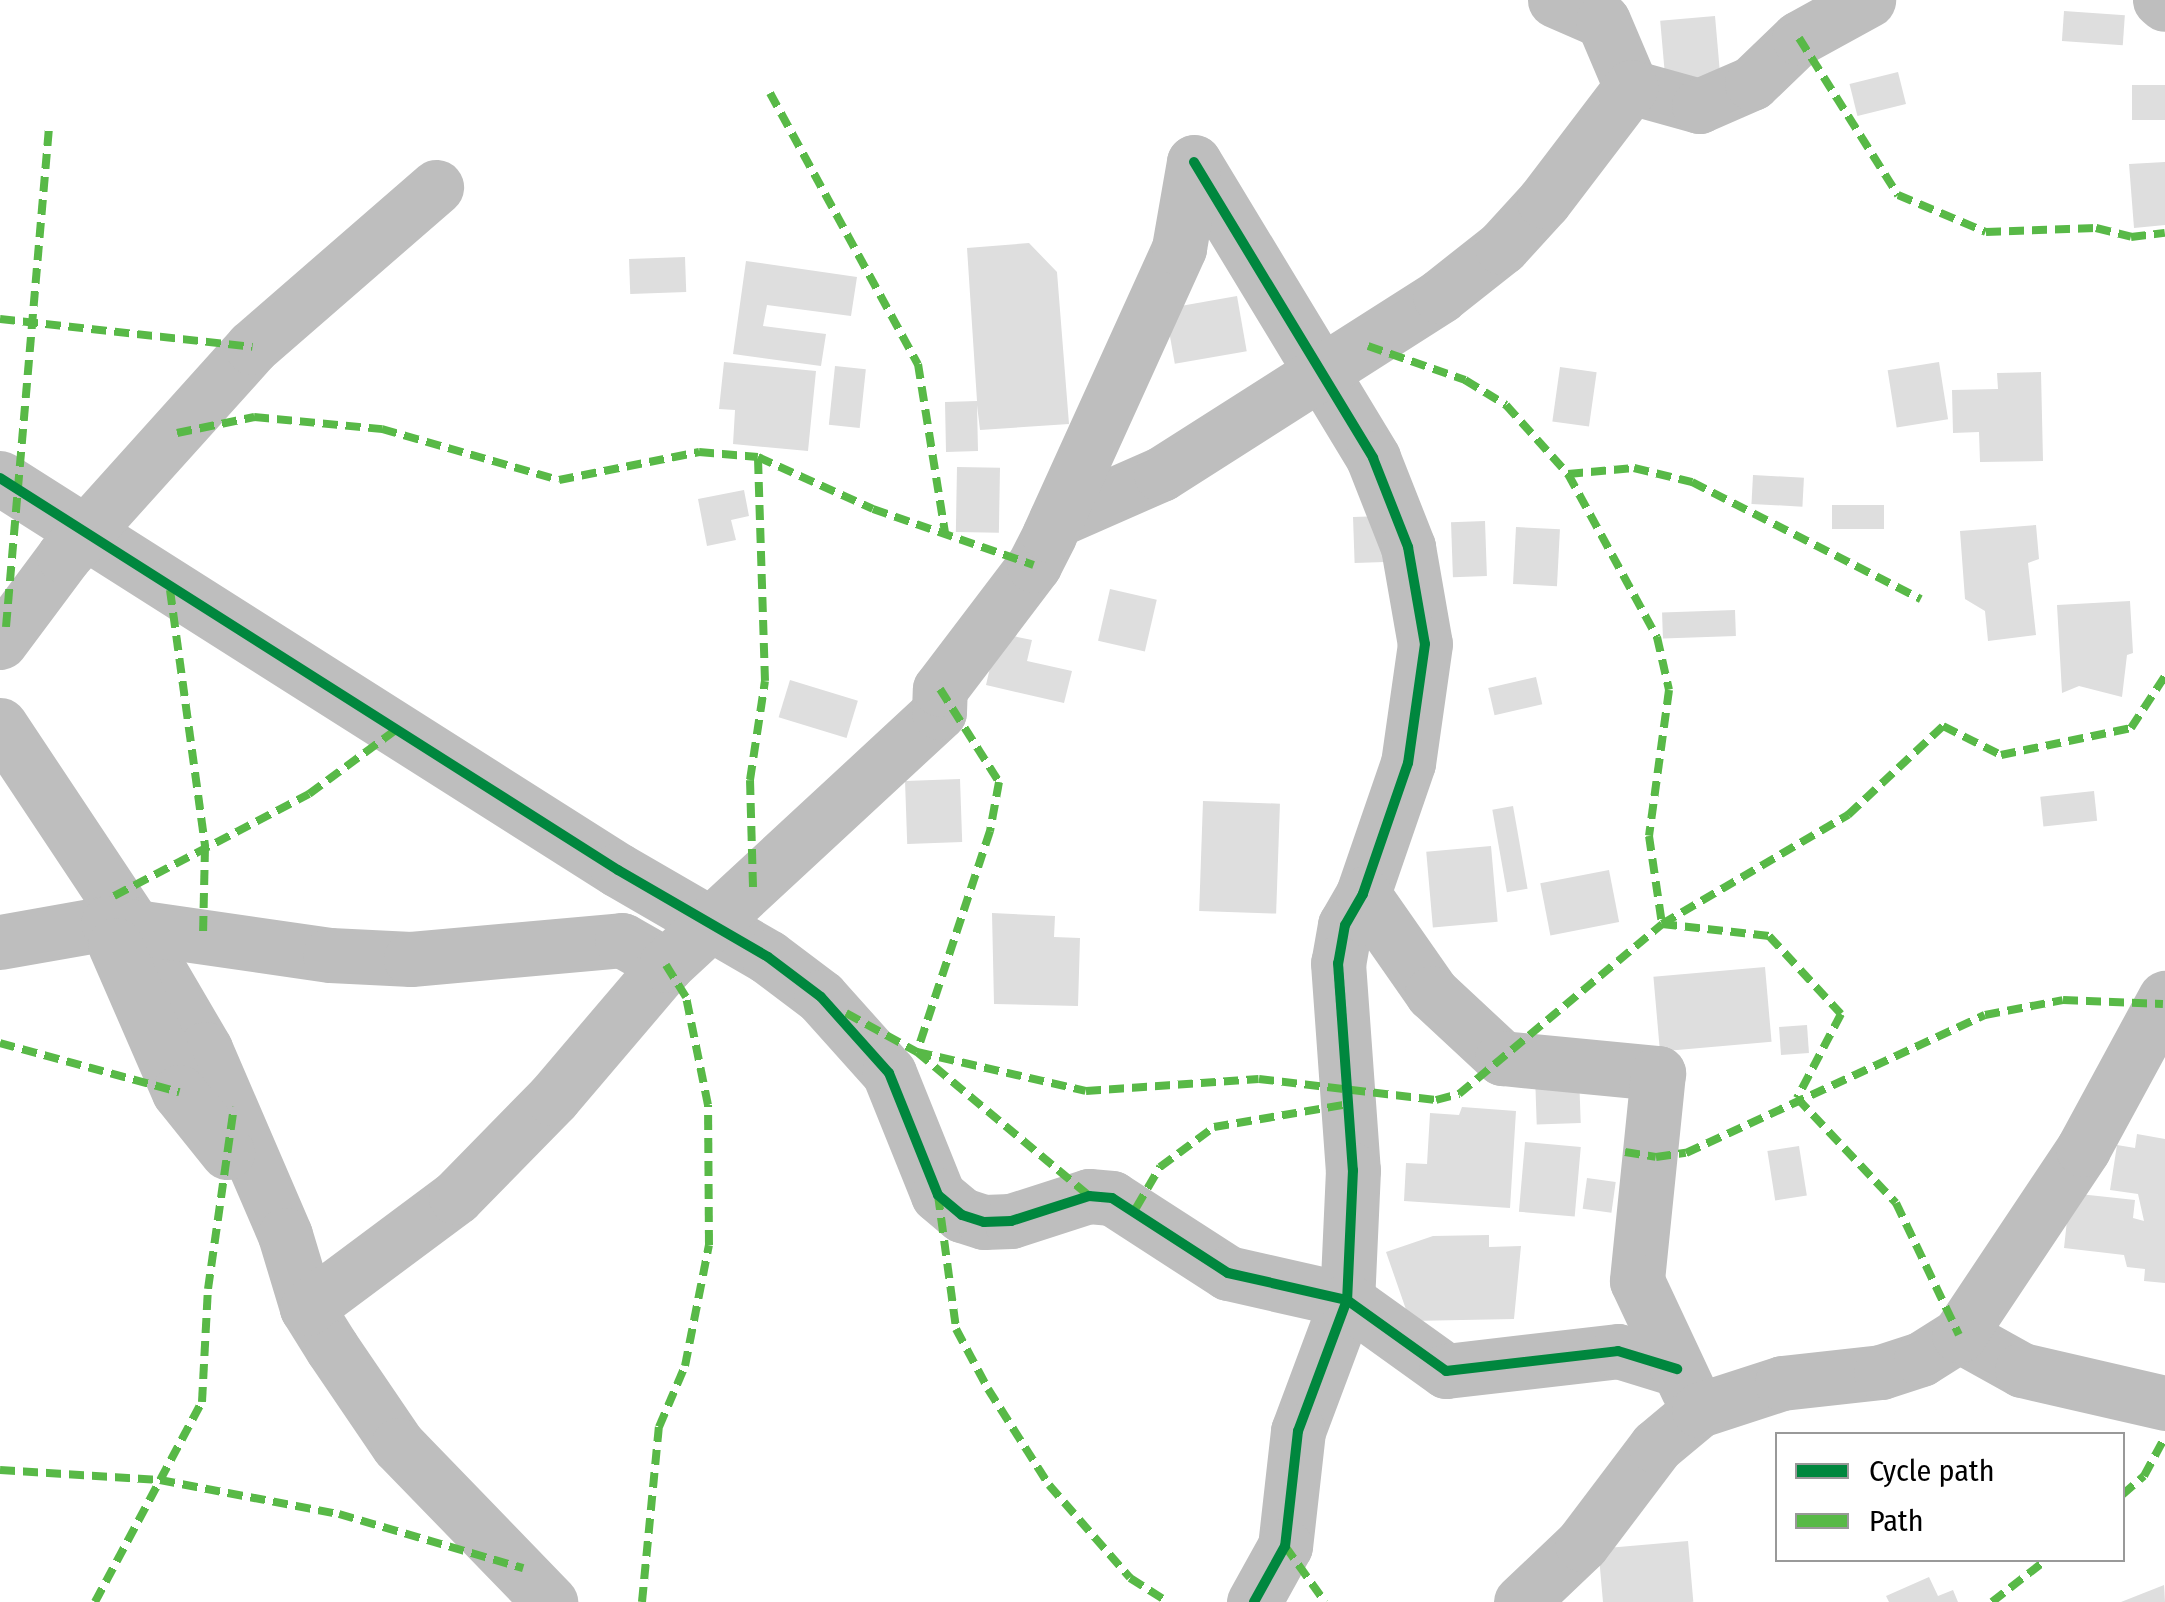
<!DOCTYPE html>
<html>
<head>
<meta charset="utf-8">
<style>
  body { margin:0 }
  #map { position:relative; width:2165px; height:1602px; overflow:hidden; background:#fff; font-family:"Fira Sans Condensed",sans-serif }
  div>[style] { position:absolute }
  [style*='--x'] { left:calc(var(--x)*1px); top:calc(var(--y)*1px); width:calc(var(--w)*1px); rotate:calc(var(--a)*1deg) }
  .building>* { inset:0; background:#dedede; transform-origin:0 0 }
  .street>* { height:55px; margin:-27.5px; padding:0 27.5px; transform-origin:27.5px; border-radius:27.5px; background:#bebebe }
  .quiet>* { height:8px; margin-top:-4px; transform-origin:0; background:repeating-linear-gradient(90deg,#58b947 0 15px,transparent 0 23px) }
  .cycleway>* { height:10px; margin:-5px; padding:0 5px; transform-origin:5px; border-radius:5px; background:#00873e }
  span { translate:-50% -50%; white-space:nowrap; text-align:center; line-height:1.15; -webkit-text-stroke:8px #fff; paint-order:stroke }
  .legend { position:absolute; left:1775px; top:1432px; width:350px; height:130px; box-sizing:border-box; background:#fff; border:2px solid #999; margin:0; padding:12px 18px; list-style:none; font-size:30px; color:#000 }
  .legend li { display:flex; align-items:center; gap:20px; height:50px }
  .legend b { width:50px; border:2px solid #999 }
</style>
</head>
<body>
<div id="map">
  <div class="building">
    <i style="left:2064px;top:11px;width:61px;height:30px;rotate:4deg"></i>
    <i style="left:1715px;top:16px;width:65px;height:55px;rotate:85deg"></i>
    <i style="left:1898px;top:72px;width:33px;height:50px;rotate:76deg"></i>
    <i style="left:2165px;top:85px;width:35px;height:33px;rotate:90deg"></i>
    <i style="clip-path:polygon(2165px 162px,2165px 225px,2134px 228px,2129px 164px)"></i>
    <i style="clip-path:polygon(1029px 243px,1057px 272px,1069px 424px,980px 430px,977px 405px,978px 451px,946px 452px,945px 402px,977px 401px,967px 248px)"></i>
    <i style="left:685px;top:257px;width:35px;height:56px;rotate:88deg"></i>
    <i style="clip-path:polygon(746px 261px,857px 277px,851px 316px,767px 305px,763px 326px,826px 334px,821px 366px,733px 354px)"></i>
    <i style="left:1237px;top:296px;width:56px;height:73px;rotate:80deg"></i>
    <i style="clip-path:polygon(724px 362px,816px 371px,808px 451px,733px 444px,735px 410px,719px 409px)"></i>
    <i style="left:1939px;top:362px;width:58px;height:52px;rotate:81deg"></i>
    <i style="left:835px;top:366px;width:31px;height:59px;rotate:6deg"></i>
    <i style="left:1560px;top:367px;width:37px;height:55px;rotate:8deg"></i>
    <i style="clip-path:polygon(2041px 372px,2043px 461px,1980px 462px,1979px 432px,1953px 433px,1952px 390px,1998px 389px,1997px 373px)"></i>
    <i style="left:957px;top:467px;width:43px;height:65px;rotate:1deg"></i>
    <i style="left:1753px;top:475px;width:51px;height:29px;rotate:3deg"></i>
    <i style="clip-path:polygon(744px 490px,749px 516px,731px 520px,736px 540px,707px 546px,698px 499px)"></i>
    <i style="left:1884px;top:505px;width:24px;height:52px;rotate:90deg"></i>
    <i style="left:1383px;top:516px;width:46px;height:30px;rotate:88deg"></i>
    <i style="left:1485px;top:521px;width:55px;height:34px;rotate:88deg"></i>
    <i style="clip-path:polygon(2036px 525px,2039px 559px,2028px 563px,2036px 635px,1988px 641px,1985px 611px,1965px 599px,1960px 531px)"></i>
    <i style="left:1516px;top:527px;width:44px;height:57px;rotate:3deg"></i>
    <i style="left:1110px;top:589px;width:48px;height:53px;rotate:13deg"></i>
    <i style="clip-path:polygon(2130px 601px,2133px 653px,2127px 655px,2122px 697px,2079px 686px,2062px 693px,2057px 605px)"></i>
    <i style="left:1735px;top:610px;width:26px;height:73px;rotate:88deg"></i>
    <i style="clip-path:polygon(998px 633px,1032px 640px,1027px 661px,1072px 671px,1064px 703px,986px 685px)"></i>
    <i style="left:1536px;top:677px;width:28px;height:49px;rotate:77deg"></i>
    <i style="left:790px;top:680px;width:71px;height:39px;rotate:17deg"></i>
    <i style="left:960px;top:779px;width:63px;height:55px;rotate:88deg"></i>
    <i style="left:2094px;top:791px;width:30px;height:54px;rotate:84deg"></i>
    <i style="left:1203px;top:801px;width:77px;height:110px;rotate:2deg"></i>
    <i style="left:1513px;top:806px;width:84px;height:21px;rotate:80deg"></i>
    <i style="left:1491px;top:846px;width:76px;height:65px;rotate:85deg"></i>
    <i style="left:1609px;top:870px;width:53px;height:70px;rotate:79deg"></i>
    <i style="clip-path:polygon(992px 913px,1055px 916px,1054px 937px,1080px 938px,1078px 1006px,994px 1004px)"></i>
    <i style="left:1765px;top:967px;width:75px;height:112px;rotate:85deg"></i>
    <i style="left:1807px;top:1025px;width:28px;height:28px;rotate:86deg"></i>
    <i style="left:1579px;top:1074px;width:49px;height:44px;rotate:88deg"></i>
    <i style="clip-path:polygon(1462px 1107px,1516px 1111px,1510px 1208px,1404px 1201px,1406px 1163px,1427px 1164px,1430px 1113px,1459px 1115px)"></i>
    <i style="clip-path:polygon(2137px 1134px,2165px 1139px,2165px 1283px,2144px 1281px,2145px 1269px,2127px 1267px,2124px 1255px,2064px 1248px,2070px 1193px,2135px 1200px,2133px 1218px,2144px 1221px,2138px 1194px,2110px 1190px,2117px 1145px,2135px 1148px)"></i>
    <i style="left:1525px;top:1142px;width:56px;height:70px;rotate:5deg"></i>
    <i style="left:1799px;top:1146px;width:50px;height:32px;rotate:81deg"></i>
    <i style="left:1587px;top:1178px;width:29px;height:31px;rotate:8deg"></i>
    <i style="clip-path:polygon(1489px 1235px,1489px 1247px,1521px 1246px,1514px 1319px,1410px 1321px,1386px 1252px,1433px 1236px)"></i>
    <i style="left:1688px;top:1541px;width:61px;height:90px;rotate:85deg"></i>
    <i style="clip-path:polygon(1929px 1577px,1938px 1596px,1953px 1590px,1958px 1602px,1889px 1602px,1886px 1596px)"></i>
    <i style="clip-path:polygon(2164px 1585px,2165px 1602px,2121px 1602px)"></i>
  </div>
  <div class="street">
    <i style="--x:1555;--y:0;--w:52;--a:23.6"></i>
    <i style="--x:1603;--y:21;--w:72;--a:67"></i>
    <i style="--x:1631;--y:87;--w:71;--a:15.6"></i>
    <i style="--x:1699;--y:106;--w:58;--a:-23.5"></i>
    <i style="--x:1752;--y:83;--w:65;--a:-43.8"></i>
    <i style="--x:1799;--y:38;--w:79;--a:-28.8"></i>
    <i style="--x:2160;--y:0;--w:6;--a:39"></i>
    <i style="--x:1194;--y:162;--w:346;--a:58.8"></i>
    <i style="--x:1373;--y:458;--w:96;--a:68.5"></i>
    <i style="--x:1408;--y:547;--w:98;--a:80.1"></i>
    <i style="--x:1425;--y:644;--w:120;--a:98.1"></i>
    <i style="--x:1408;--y:763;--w:139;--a:109"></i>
    <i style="--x:1363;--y:894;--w:36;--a:120"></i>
    <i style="--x:1345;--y:925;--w:39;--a:100"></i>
    <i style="--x:1338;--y:963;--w:208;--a:85.9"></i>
    <i style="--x:1353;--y:1170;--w:130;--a:92.6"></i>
    <i style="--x:1347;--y:1300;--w:140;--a:110.5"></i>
    <i style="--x:1298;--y:1431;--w:116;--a:96.4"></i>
    <i style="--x:1285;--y:1546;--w:64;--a:119"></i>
    <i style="--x:0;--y:478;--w:732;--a:32.39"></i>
    <i style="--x:618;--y:870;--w:173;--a:30.1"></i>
    <i style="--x:768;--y:957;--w:66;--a:37"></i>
    <i style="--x:821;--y:997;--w:102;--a:48.2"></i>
    <i style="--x:889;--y:1073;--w:131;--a:68.1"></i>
    <i style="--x:938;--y:1195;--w:31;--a:40"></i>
    <i style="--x:962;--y:1215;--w:23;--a:18"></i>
    <i style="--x:984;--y:1222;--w:27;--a:-2"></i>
    <i style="--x:1011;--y:1221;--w:82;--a:-17.8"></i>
    <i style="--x:1089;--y:1196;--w:23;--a:5"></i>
    <i style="--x:1112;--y:1198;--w:138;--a:32.9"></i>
    <i style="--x:1228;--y:1273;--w:122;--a:12.8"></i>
    <i style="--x:1347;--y:1300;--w:122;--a:35.6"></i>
    <i style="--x:1446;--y:1371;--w:173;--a:-6.6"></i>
    <i style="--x:1618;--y:1351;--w:62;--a:17"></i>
    <i style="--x:1056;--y:520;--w:115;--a:-23.7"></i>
    <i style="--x:1161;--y:474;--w:331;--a:-32.5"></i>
    <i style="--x:1440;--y:296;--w:79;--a:-38.3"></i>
    <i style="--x:1502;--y:247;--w:62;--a:-47.6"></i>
    <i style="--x:1544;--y:201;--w:143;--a:-52.7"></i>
    <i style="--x:0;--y:642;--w:107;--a:-53.3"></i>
    <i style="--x:64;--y:556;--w:281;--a:-48"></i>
    <i style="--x:252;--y:347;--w:244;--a:-41"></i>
    <i style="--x:0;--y:725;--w:239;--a:56.4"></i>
    <i style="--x:132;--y:924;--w:145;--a:59.7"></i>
    <i style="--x:205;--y:1049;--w:202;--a:66.7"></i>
    <i style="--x:285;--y:1235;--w:76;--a:73.2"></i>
    <i style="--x:307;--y:1308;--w:47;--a:58"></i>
    <i style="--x:332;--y:1348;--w:117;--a:55.8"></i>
    <i style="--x:398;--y:1445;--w:219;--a:45.9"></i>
    <i style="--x:1363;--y:894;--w:121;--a:55.1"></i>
    <i style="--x:1432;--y:993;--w:96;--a:42.9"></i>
    <i style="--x:1502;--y:1058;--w:157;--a:5.5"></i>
    <i style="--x:1658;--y:1073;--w:209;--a:95.8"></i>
    <i style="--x:1637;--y:1281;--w:120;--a:64.9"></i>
    <i style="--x:0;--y:942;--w:110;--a:-10"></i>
    <i style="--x:108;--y:923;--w:224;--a:8.2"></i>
    <i style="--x:330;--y:955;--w:81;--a:2.8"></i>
    <i style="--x:411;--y:959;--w:212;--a:-5.1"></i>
    <i style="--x:622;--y:940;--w:51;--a:29.6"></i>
    <i style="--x:115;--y:945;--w:160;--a:66.5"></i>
    <i style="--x:179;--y:1092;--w:77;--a:51.3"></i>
    <i style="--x:307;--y:1308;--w:186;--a:-36.7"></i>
    <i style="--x:456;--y:1197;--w:139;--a:-45.6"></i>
    <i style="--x:553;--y:1098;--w:175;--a:-49.6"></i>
    <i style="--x:666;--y:965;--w:372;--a:-42.8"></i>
    <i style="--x:939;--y:712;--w:23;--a:-88"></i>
    <i style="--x:940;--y:689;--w:156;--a:-52.8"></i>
    <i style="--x:1034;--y:565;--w:34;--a:-63"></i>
    <i style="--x:1049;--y:535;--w:315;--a:-65.6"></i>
    <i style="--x:1179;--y:248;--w:87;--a:-80.1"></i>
    <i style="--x:1959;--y:1335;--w:72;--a:29.1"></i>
    <i style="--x:2022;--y:1370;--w:147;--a:13"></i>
    <i style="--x:1521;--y:1602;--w:84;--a:-43.6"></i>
    <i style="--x:1582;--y:1544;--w:123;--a:-52.9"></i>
    <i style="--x:1656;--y:1446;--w:56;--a:-39.9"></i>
    <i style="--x:1699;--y:1410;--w:87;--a:-18"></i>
    <i style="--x:1782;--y:1383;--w:100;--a:-6.3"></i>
    <i style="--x:1881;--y:1372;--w:42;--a:-18"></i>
    <i style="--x:1921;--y:1359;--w:45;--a:-32.3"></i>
    <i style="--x:1959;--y:1335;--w:224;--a:-56.3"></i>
    <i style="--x:2083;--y:1149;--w:172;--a:-61.5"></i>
  </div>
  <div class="quiet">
    <i style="--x:1799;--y:38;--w:186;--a:57.8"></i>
    <i style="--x:1898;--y:195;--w:95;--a:22.8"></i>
    <i style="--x:1986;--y:232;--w:110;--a:-2.1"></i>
    <i style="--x:2096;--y:228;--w:36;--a:14"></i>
    <i style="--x:2131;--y:237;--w:34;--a:-7"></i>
    <i style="--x:770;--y:93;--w:309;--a:61.4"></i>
    <i style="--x:918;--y:364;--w:171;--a:80.9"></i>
    <i style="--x:0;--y:319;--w:254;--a:6.3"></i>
    <i style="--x:1368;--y:346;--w:103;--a:19.3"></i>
    <i style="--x:1465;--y:380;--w:48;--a:31.4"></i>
    <i style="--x:1506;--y:405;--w:93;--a:48.1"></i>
    <i style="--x:1568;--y:474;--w:186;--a:61.4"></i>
    <i style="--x:1657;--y:637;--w:54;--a:77.2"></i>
    <i style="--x:1669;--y:690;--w:147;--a:97.8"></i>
    <i style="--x:1649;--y:836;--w:89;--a:81.6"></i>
    <i style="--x:1662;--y:924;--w:108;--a:6.4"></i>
    <i style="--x:1769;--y:936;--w:106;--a:47.3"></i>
    <i style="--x:1841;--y:1014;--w:95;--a:117.6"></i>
    <i style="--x:1797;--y:1098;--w:144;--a:46.7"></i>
    <i style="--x:1896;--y:1203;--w:146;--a:64.5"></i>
    <i style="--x:177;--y:433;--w:79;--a:-11.7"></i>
    <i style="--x:254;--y:417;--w:129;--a:5.4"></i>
    <i style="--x:382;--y:429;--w:184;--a:16.1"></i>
    <i style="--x:559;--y:480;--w:143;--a:-11.3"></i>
    <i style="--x:699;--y:452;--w:59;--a:4.8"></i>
    <i style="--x:758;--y:457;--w:126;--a:24.3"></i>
    <i style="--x:873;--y:509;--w:170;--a:19.2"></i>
    <i style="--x:1568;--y:474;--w:66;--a:-5.2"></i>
    <i style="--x:1634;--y:468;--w:60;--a:13.6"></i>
    <i style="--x:1692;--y:482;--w:257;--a:27.1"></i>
    <i style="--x:170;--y:590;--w:259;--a:82.2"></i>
    <i style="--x:205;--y:847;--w:91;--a:91.3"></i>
    <i style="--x:6;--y:627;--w:502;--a:-85.08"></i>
    <i style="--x:940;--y:689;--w:110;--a:57.6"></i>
    <i style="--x:999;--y:782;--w:50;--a:100.4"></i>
    <i style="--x:990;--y:831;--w:233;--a:108.3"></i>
    <i style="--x:917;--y:1052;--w:224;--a:39.9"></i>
    <i style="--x:753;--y:887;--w:107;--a:-91.6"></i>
    <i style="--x:750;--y:780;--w:100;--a:-81.4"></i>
    <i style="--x:765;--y:681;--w:224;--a:-91.8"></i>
    <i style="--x:114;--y:896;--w:220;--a:-27.6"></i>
    <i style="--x:309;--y:794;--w:109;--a:-36.5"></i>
    <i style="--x:846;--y:1013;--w:81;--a:28.8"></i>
    <i style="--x:917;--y:1052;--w:173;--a:13"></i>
    <i style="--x:1086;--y:1091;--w:173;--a:-4"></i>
    <i style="--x:1259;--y:1079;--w:178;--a:6.8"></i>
    <i style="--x:1436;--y:1100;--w:24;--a:-15"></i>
    <i style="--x:1459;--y:1094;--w:265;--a:-39.9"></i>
    <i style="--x:1662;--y:924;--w:216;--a:-30.4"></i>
    <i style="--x:1848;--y:815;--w:130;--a:-43.1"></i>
    <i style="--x:1943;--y:726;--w:65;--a:26.6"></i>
    <i style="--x:2001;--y:755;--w:133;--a:-11.7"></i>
    <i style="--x:2131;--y:728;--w:62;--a:-56.8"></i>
    <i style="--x:0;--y:1043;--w:186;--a:15.3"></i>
    <i style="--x:1625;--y:1152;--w:31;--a:9"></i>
    <i style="--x:1656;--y:1157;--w:30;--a:-8"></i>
    <i style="--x:1686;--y:1153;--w:329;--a:-24.8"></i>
    <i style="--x:1985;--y:1015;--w:79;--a:-10.9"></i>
    <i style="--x:2063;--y:1000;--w:100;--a:2.3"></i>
    <i style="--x:938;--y:1195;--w:135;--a:82.3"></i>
    <i style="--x:956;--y:1329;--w:68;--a:61.9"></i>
    <i style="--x:988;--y:1389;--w:114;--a:57.6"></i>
    <i style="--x:1049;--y:1485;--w:123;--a:48.9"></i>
    <i style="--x:1130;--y:1578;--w:45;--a:32.3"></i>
    <i style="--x:1136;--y:1208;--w:48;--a:-59.7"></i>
    <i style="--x:1160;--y:1167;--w:67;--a:-36.5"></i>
    <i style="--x:1214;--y:1127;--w:136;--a:-9.7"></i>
    <i style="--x:0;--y:1470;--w:160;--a:3.6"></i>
    <i style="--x:160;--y:1480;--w:182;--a:10.8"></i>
    <i style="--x:339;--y:1514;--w:192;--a:16.4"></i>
    <i style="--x:2122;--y:1495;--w:29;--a:-41"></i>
    <i style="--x:2144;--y:1476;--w:44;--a:-61.7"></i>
    <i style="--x:1285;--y:1546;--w:69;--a:54.5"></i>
    <i style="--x:95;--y:1602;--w:227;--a:-61.9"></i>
    <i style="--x:202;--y:1402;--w:113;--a:-87"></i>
    <i style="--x:208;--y:1289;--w:184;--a:-81.9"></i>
    <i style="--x:642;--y:1602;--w:176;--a:-84.5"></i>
    <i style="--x:659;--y:1427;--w:66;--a:-66.9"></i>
    <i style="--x:685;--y:1366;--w:123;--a:-78.8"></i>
    <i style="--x:709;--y:1245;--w:140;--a:-90.4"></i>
    <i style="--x:708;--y:1105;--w:110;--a:-101.5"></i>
    <i style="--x:686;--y:997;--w:38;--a:-122"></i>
    <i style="--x:1992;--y:1602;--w:68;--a:-37.9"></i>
  </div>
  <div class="cycleway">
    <i style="--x:1194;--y:162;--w:346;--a:58.8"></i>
    <i style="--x:1373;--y:458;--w:96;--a:68.5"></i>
    <i style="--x:1408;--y:547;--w:98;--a:80.1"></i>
    <i style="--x:1425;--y:644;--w:120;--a:98.1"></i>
    <i style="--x:1408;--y:763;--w:139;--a:109"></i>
    <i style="--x:1363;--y:894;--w:36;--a:120"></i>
    <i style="--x:1345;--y:925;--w:39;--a:100"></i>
    <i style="--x:1338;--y:963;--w:208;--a:85.9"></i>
    <i style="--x:1353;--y:1170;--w:130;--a:92.6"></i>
    <i style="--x:1347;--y:1300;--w:140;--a:110.5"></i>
    <i style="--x:1298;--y:1431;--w:116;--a:96.4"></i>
    <i style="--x:1285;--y:1546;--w:64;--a:119"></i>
    <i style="--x:0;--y:478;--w:732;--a:32.39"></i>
    <i style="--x:618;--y:870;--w:173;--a:30.1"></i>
    <i style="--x:768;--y:957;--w:66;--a:37"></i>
    <i style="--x:821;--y:997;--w:102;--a:48.2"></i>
    <i style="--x:889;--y:1073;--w:131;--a:68.1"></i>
    <i style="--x:938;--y:1195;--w:31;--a:40"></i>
    <i style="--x:962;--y:1215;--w:23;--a:18"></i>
    <i style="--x:984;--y:1222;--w:27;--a:-2"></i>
    <i style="--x:1011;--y:1221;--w:82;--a:-17.8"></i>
    <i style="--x:1089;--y:1196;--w:23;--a:5"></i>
    <i style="--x:1112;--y:1198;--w:138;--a:32.9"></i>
    <i style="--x:1228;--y:1273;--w:122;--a:12.8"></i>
    <i style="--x:1347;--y:1300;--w:122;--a:35.6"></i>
    <i style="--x:1446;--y:1371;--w:173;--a:-6.6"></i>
    <i style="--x:1618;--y:1351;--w:62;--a:17"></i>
  </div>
  <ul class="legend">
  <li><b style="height:12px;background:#00873e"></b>Cycle path</li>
  <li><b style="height:12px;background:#58b947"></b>Path</li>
  </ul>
</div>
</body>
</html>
